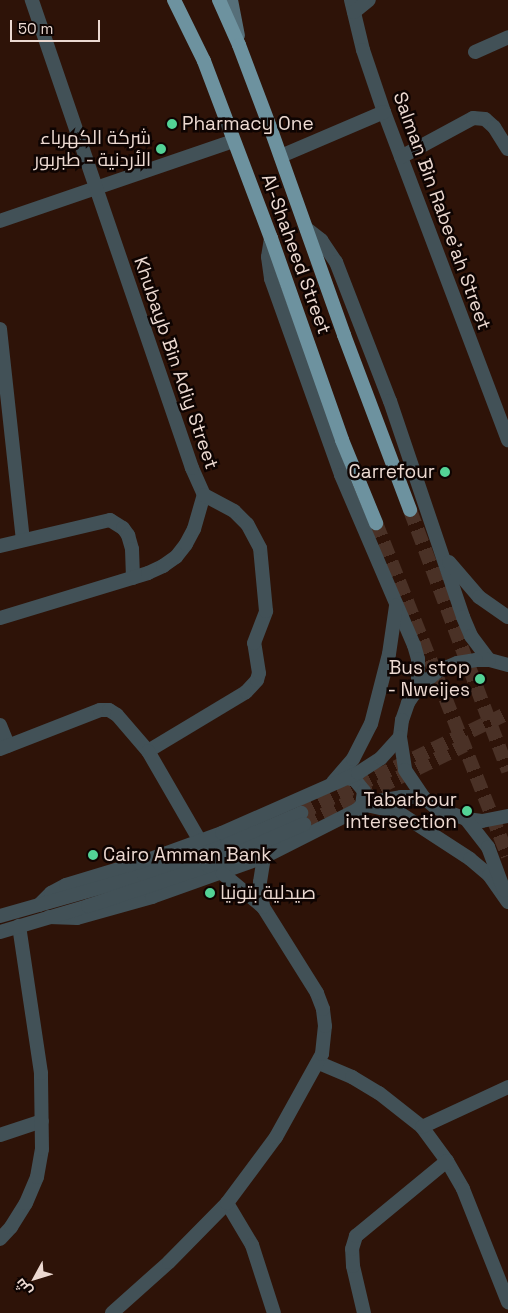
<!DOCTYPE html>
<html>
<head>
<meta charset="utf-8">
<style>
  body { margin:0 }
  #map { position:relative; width:508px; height:1313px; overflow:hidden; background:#2e1308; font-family:"Space Grotesk",Cairo,sans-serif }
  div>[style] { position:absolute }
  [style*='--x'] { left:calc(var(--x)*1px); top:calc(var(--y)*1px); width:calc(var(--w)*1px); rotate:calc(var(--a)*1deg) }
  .tertiary-tunnel>* { height:14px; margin-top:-7px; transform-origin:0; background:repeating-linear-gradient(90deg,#4a3126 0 14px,transparent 0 21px) }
  .trunk-tunnel>* { height:14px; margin-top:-7px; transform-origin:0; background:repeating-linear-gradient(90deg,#4a3126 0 14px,transparent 0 21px) }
  .minor>* { height:14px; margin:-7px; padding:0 7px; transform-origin:7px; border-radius:7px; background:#425157 }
  .tertiary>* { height:14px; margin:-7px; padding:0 7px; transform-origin:7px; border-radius:7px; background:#425157 }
  .secondary>* { height:14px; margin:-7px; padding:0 7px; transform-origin:7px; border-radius:7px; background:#566f79 }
  .trunk>* { height:14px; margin:-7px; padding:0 7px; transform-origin:7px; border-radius:7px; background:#6d929f }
  .dots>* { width:14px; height:14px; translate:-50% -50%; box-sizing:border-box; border:2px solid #0e0402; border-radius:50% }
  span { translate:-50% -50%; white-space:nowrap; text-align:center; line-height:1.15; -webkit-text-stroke:5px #0e0402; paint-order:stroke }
  .poi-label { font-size:19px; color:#ecd9d1 }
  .left { translate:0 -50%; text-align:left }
  .right { translate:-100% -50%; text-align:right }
  .street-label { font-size:19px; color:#ecd9d1 }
  .north { position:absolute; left:10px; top:1253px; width:50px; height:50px; -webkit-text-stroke:4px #0e0402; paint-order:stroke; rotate:231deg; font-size:14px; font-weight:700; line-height:20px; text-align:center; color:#ecd9d1 }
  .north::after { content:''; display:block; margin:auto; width:18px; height:22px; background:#ecd9d1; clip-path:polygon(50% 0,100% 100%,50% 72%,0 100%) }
  .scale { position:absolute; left:10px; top:20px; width:90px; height:22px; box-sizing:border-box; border:2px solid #ecd9d1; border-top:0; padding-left:6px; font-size:15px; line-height:18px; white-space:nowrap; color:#ecd9d1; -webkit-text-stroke:4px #0e0402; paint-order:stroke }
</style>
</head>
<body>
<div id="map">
  <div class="tertiary-tunnel">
    <i style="--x:301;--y:813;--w:230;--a:-25.8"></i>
    <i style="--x:304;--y:824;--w:179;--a:-26.1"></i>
  </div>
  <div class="trunk-tunnel">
    <i style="--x:410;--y:510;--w:279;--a:69.4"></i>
    <i style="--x:376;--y:523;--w:358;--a:68.4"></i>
  </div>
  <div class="minor">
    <i style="--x:351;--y:0;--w:51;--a:76.5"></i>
    <i style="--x:363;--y:50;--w:65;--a:71.3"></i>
    <i style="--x:384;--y:112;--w:351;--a:69.3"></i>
    <i style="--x:354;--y:12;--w:19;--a:-39"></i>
    <i style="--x:475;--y:52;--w:36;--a:-24"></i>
    <i style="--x:281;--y:156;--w:112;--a:-23.1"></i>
    <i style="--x:401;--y:157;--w:82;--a:-28.4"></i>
    <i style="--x:473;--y:118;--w:12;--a:5"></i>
    <i style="--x:485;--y:119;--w:12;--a:42"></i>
    <i style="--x:494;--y:127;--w:26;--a:58"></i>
    <i style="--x:0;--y:221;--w:247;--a:-18.9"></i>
    <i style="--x:0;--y:329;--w:212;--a:83.8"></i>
    <i style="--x:0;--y:546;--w:113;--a:-13.3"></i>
    <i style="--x:110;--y:520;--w:15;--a:32"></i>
    <i style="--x:123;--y:528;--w:9;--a:54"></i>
    <i style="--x:128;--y:535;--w:15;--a:74"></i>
    <i style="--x:132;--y:549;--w:29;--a:88"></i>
    <i style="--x:0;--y:618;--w:155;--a:-16.9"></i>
    <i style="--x:148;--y:573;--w:17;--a:-25"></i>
    <i style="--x:163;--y:566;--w:16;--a:-35"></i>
    <i style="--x:176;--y:557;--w:16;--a:-52"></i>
    <i style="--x:186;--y:544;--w:17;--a:-62"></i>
    <i style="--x:194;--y:529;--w:35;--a:-74"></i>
    <i style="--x:204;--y:495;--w:30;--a:-114"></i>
    <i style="--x:192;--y:468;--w:495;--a:-108.9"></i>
    <i style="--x:0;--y:725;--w:22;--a:68"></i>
    <i style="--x:148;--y:751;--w:114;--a:-31"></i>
    <i style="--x:246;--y:692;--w:16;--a:-47"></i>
    <i style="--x:257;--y:680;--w:7;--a:-74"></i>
    <i style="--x:259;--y:673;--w:30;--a:-99"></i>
    <i style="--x:254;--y:643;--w:34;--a:-69"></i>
    <i style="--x:266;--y:611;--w:63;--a:-95.4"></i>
    <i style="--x:260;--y:548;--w:27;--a:-118"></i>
    <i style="--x:247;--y:524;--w:18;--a:-135"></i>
    <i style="--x:234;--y:511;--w:34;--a:-152"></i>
    <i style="--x:319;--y:1063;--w:36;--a:23"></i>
    <i style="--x:352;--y:1077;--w:31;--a:31"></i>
    <i style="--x:379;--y:1093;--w:55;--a:38.3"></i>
    <i style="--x:422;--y:1127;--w:42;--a:53.7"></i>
    <i style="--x:447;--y:1161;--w:32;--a:60"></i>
    <i style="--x:463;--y:1189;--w:122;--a:68.3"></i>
    <i style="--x:422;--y:1127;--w:95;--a:-24.9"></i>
    <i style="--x:0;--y:1135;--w:44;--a:-18.4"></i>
    <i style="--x:227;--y:1203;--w:49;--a:59.2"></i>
    <i style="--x:252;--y:1245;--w:71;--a:72.1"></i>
    <i style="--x:0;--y:1239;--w:16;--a:-47"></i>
    <i style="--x:11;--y:1227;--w:28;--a:-58"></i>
    <i style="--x:26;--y:1203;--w:28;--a:-67"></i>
    <i style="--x:37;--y:1177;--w:28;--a:-80"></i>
    <i style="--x:42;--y:1149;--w:76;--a:-90.8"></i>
    <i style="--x:41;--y:1073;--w:149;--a:-98.5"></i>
    <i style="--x:364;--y:1313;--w:48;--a:-103.2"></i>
    <i style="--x:353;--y:1266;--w:17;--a:-93"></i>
    <i style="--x:352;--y:1249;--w:14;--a:-73"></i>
    <i style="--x:356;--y:1236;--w:118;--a:-39.5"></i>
  </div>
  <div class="tertiary">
    <i style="--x:307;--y:229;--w:18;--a:38"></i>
    <i style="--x:321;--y:240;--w:27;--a:56"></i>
    <i style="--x:336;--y:262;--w:149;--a:68.8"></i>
    <i style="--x:390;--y:401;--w:228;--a:71.3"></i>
    <i style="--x:463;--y:617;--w:21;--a:67"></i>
    <i style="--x:471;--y:636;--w:30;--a:53"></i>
    <i style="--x:271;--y:238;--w:19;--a:99"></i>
    <i style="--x:268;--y:257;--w:22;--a:82"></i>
    <i style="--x:271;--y:279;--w:208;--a:70.3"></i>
    <i style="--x:341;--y:475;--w:185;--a:66.8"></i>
    <i style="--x:414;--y:645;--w:15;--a:74"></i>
    <i style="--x:418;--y:659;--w:29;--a:90"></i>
    <i style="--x:449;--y:562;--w:46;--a:49.4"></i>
    <i style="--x:479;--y:597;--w:35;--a:35"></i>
    <i style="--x:508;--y:665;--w:20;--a:-165"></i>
    <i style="--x:489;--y:660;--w:13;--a:180"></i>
    <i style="--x:476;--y:660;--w:19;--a:171"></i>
    <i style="--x:457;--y:663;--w:21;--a:157"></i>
    <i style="--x:438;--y:671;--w:26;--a:140"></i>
    <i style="--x:418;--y:688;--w:18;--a:124"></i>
    <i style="--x:408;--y:703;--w:18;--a:109"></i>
    <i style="--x:402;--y:720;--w:17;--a:97"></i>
    <i style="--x:400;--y:737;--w:33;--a:81"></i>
    <i style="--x:405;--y:770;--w:32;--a:56"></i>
    <i style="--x:423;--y:797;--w:17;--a:40"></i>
    <i style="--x:436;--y:808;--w:32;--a:20"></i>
    <i style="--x:466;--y:819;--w:16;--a:7"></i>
    <i style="--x:482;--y:821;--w:26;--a:-11"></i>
    <i style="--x:0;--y:749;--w:107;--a:-21.3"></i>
    <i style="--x:100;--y:710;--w:9;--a:0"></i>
    <i style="--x:109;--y:710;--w:9;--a:32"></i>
    <i style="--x:117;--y:715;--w:48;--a:49.3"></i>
    <i style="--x:148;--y:751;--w:104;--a:60"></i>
    <i style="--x:348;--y:778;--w:7;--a:16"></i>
    <i style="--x:355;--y:780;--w:14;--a:51"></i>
    <i style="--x:364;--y:791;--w:14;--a:98"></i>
    <i style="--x:362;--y:805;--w:7;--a:135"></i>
    <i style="--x:333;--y:782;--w:30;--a:-49"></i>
    <i style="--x:353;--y:759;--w:39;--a:-63"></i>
    <i style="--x:371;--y:724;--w:72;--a:-75.6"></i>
    <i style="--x:389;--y:654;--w:49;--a:-81.7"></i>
    <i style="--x:371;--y:806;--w:28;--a:13"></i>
    <i style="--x:398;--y:812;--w:86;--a:33.1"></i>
    <i style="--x:470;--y:859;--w:25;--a:40"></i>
    <i style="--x:489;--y:875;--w:33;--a:55"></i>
    <i style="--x:466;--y:819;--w:36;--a:52"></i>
    <i style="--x:488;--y:847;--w:46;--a:69.6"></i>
    <i style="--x:39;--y:905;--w:17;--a:-45"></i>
    <i style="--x:51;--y:893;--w:17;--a:-28"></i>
    <i style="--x:66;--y:885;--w:76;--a:-16.8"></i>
    <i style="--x:139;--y:863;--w:88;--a:-19.9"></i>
    <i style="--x:222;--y:833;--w:149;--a:-23.8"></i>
    <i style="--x:358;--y:773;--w:27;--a:-33"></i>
    <i style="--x:381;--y:758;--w:28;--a:-48"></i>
    <i style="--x:263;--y:907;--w:25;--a:-97"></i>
    <i style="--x:260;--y:882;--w:25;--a:-81"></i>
    <i style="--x:0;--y:916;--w:150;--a:-15.9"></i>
    <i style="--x:144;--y:875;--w:88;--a:-19.9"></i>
    <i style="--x:227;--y:845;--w:81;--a:-23.4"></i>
    <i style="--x:49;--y:917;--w:28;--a:2"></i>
    <i style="--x:77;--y:918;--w:78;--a:-15.6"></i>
    <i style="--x:152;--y:897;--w:119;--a:-19.7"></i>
    <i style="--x:264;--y:857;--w:104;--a:-26.8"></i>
    <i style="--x:357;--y:810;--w:24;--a:-22"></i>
    <i style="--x:379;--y:801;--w:22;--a:-10"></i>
    <i style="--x:401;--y:797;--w:22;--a:0"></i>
    <i style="--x:0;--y:932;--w:92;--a:-16.5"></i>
    <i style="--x:88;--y:906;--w:126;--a:-18.4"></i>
    <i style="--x:208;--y:866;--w:105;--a:-23.6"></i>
    <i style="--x:112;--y:1313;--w:76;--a:-41.8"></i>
    <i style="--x:169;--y:1262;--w:83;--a:-45.5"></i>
    <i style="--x:227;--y:1203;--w:82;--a:-53.4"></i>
    <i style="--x:276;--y:1137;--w:95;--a:-61"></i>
    <i style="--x:322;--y:1054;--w:28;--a:-84"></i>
    <i style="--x:325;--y:1026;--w:17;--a:-97"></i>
    <i style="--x:323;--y:1009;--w:17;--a:-111"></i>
    <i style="--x:317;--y:993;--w:102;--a:-122.1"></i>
    <i style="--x:263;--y:907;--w:52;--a:-140.5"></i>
  </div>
  <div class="secondary">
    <i style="--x:231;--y:0;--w:36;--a:79"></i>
  </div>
  <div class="trunk">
    <i style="--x:174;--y:0;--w:68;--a:63.8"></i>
    <i style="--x:204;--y:61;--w:189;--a:69.3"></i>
    <i style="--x:271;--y:238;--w:214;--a:70.6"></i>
    <i style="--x:342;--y:440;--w:90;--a:67.7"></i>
    <i style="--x:219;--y:0;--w:49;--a:66"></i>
    <i style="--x:239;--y:45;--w:88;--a:69.3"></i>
    <i style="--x:270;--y:127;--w:221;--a:70.4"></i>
    <i style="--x:344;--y:335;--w:187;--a:69.3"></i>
  </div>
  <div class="dots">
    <i style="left:172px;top:124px;background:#53d396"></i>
    <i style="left:161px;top:149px;background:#53d396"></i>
    <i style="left:445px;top:472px;background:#53d396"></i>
    <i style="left:480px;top:679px;background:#53d396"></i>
    <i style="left:467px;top:811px;background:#53d396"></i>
    <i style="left:93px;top:855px;background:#53d396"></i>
    <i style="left:210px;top:893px;background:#53d396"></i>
  </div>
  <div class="poi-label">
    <span class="left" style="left:182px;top:124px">Pharmacy One</span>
    <span class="right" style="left:151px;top:149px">شركة الكهرباء<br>الأردنية - طبربور</span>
    <span class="right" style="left:435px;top:472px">Carrefour</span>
    <span class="right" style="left:470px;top:679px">Bus stop<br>- Nweijes</span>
    <span class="right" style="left:457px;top:811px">Tabarbour<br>intersection</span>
    <span class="left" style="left:103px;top:855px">Cairo Amman Bank</span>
    <span class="left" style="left:220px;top:893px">صيدلية بتونيا</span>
  </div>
  <div class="street-label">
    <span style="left:442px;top:211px;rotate:70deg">Salman Bin Rabee'ah Street</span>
    <span style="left:296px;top:254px;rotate:70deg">Al-Shaheed Street</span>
    <span style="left:176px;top:363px;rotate:71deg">Khubayb Bin Adiy Street</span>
  </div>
  <div class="north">ش</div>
  <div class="scale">50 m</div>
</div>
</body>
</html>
